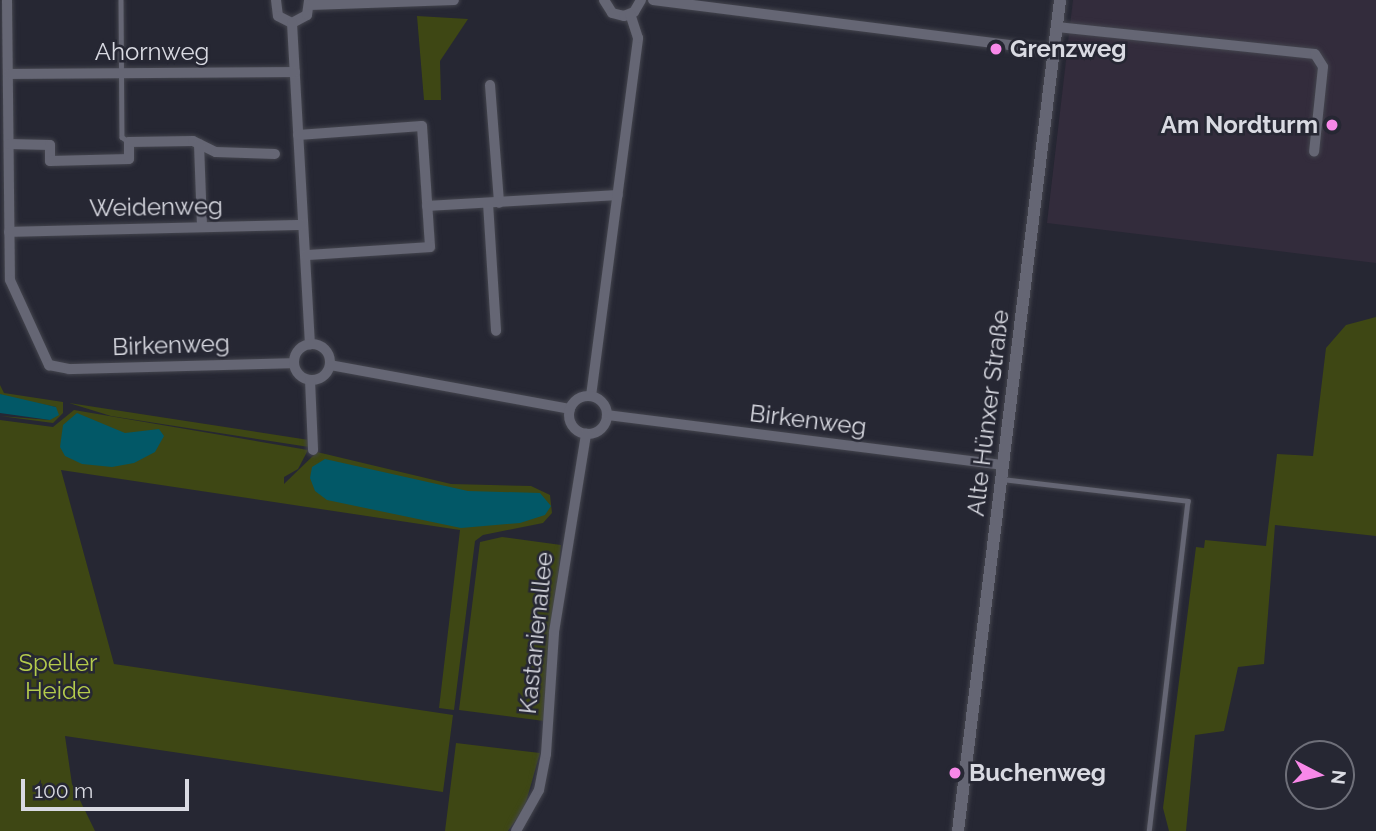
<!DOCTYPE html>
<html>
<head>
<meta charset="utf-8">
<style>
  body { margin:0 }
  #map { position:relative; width:1376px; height:831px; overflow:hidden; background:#262733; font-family:Raleway,sans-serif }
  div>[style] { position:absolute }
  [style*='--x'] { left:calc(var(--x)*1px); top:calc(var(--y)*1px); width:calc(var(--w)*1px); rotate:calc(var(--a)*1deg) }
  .commercial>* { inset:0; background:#332c3c }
  .green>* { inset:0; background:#3e4714 }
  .water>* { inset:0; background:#025867 }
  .roads { filter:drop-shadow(0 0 2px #44454e) drop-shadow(0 0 2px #44454e) }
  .service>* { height:4.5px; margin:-2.25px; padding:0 2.25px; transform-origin:2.25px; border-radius:2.25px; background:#656674 }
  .minor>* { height:10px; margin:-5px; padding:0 5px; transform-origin:5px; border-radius:5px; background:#656674 }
  .minor>.ring { margin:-5px; padding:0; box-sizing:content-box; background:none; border:10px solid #656674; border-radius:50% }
  .tertiary>* { height:12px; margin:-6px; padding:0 6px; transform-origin:6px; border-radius:6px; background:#656674 }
  .dots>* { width:19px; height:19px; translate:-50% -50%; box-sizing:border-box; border:4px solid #262733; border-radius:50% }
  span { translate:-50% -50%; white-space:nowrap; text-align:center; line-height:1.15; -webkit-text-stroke:5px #262733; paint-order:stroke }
  .poi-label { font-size:24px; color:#d9dae2; font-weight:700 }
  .left { translate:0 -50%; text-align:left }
  .right { translate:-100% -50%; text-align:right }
  .street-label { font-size:24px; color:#d9dae2 }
  .park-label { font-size:24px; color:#b4cb4c }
  .north { position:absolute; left:1285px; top:740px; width:70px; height:70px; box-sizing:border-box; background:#262733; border:2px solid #6e6f79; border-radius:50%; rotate:97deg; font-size:19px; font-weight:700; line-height:28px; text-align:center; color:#d9dae2 }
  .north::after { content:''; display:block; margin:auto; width:24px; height:32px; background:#f888e9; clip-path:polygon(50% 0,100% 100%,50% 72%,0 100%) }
  .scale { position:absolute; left:21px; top:779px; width:168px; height:32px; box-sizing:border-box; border:4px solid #d9dae2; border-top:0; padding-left:9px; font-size:21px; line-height:24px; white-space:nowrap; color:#d9dae2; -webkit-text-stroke:5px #262733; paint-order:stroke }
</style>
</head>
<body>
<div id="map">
  <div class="commercial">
    <i style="clip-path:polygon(1073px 0,1376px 0,1376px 263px,1047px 223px)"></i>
  </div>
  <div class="green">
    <i style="clip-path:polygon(417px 16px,468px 19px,440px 61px,441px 100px,424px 100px)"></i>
    <i style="clip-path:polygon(1376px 317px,1376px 536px,1275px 525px,1264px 664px,1238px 667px,1224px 731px,1195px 735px,1186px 831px,1169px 831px,1163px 808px,1196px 547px,1204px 548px,1205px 540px,1266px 546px,1277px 454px,1313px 456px,1326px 348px,1346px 325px)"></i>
    <i style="clip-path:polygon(0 385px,4px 393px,63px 402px,63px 413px,53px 423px,0 416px,50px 420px,56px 407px,7px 397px,0 394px)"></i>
    <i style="clip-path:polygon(69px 403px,309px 440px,309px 447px,111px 416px)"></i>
    <i style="clip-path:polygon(74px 410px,308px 450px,298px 469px,284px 477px,284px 484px,317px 452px,451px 484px,531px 486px,550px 495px,552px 513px,543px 523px,483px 535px,475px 541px,454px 710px,439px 708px,460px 530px,61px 470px,114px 664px,453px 715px,443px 792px,65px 736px,72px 784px,95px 831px,0 831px,0 420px,53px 427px)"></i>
    <i style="clip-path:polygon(502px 537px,561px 545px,544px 721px,459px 710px,480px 542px)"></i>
    <i style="clip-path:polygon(456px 743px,540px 753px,524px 809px,508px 831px,445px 831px)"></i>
  </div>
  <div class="water">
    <i style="clip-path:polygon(0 394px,56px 407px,59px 415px,50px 420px,0 413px)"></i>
    <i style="clip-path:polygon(77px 413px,125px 433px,159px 429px,164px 436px,155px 452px,134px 463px,112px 467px,82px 464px,65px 456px,60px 447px,63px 425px)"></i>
    <i style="clip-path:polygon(325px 459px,468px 491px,540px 493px,551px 506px,545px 515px,520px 523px,461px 528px,327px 500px,315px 491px,310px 478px,312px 467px)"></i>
  </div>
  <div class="roads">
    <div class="service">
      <i style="--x:121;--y:0;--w:137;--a:89.6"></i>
      <i style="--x:122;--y:137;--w:9;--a:36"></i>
      <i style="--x:1002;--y:479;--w:187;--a:6.7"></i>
      <i style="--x:1188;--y:501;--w:332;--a:96.7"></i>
    </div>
    <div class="minor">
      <i style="--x:7;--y:0;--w:280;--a:89.4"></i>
      <i style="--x:10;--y:280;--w:94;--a:65.4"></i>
      <i style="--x:49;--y:365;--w:20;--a:11"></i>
      <i style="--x:69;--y:369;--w:225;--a:-1.5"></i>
      <i style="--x:276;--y:0;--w:16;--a:83"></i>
      <i style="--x:278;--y:16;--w:16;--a:27"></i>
      <i style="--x:292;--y:23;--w:17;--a:-28"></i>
      <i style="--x:307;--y:15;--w:15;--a:-82"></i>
      <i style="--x:604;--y:0;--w:15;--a:58"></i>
      <i style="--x:612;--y:13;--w:12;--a:14"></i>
      <i style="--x:624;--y:16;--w:11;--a:-22"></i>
      <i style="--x:634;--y:12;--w:14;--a:-60"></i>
      <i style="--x:653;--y:0;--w:405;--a:7.2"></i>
      <i style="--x:310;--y:5;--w:144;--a:-2"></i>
      <i style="--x:292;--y:23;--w:322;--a:86.8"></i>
      <i style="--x:1057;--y:27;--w:259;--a:6"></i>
      <i style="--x:1315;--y:54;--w:15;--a:58"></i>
      <i style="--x:1323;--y:67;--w:85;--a:96"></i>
      <i style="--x:9;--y:74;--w:286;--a:-0.4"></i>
      <i style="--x:490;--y:85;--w:118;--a:85.6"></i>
      <i style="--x:298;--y:135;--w:124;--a:-4.2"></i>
      <i style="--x:422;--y:126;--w:121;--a:86.2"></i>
      <i style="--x:430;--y:247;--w:125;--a:176.3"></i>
      <i style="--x:9;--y:144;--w:41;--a:1.4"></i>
      <i style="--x:50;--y:145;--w:16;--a:90"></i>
      <i style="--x:50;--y:161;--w:79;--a:-1.5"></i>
      <i style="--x:129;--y:159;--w:17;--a:-90"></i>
      <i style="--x:129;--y:142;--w:64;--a:-0.9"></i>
      <i style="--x:193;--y:141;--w:25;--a:26"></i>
      <i style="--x:216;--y:152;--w:59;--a:1.9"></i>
      <i style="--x:199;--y:144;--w:83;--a:87.9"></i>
      <i style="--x:488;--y:203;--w:128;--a:86.4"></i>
      <i style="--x:427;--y:206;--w:191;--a:-3.3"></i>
      <i style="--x:9;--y:232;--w:294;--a:-1.4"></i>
      <i class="ring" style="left:294px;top:344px;width:26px;height:26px"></i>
      <i style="--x:330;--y:365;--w:244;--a:10.4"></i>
      <i style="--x:310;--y:380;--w:70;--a:87.5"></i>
      <i style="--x:591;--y:396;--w:361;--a:-82.5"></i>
      <i style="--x:638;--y:38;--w:25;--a:-108"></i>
      <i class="ring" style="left:569px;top:396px;width:28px;height:28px"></i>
      <i style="--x:607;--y:415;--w:399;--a:7.2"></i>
      <i style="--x:516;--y:831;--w:47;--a:-60.7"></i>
      <i style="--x:539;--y:790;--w:37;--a:-79"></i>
      <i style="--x:546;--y:754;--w:122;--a:-86.2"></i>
      <i style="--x:554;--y:632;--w:201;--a:-80.8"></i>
    </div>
    <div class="tertiary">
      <i style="--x:958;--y:831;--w:837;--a:-83"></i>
    </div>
  </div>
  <div class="dots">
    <i style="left:996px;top:49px;background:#f888e9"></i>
    <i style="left:1332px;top:125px;background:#f888e9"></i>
    <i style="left:955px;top:773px;background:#f888e9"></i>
  </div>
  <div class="poi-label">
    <span class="left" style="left:1010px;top:49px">Grenzweg</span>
    <span class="right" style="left:1318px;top:125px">Am Nordturm</span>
    <span class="left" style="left:969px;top:773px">Buchenweg</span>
  </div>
  <div class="street-label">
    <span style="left:152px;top:52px">Ahornweg</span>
    <span style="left:156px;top:207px;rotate:-1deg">Weidenweg</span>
    <span style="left:171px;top:345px;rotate:-2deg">Birkenweg</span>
    <span style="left:988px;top:413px;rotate:-83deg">Alte Hünxer Straße</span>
    <span style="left:808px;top:420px;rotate:7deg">Birkenweg</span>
    <span style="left:536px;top:633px;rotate:-84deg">Kastanienallee</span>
  </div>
  <div class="park-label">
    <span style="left:58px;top:677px">Speller<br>Heide</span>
  </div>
  <div class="north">N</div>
  <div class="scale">100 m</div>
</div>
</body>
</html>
